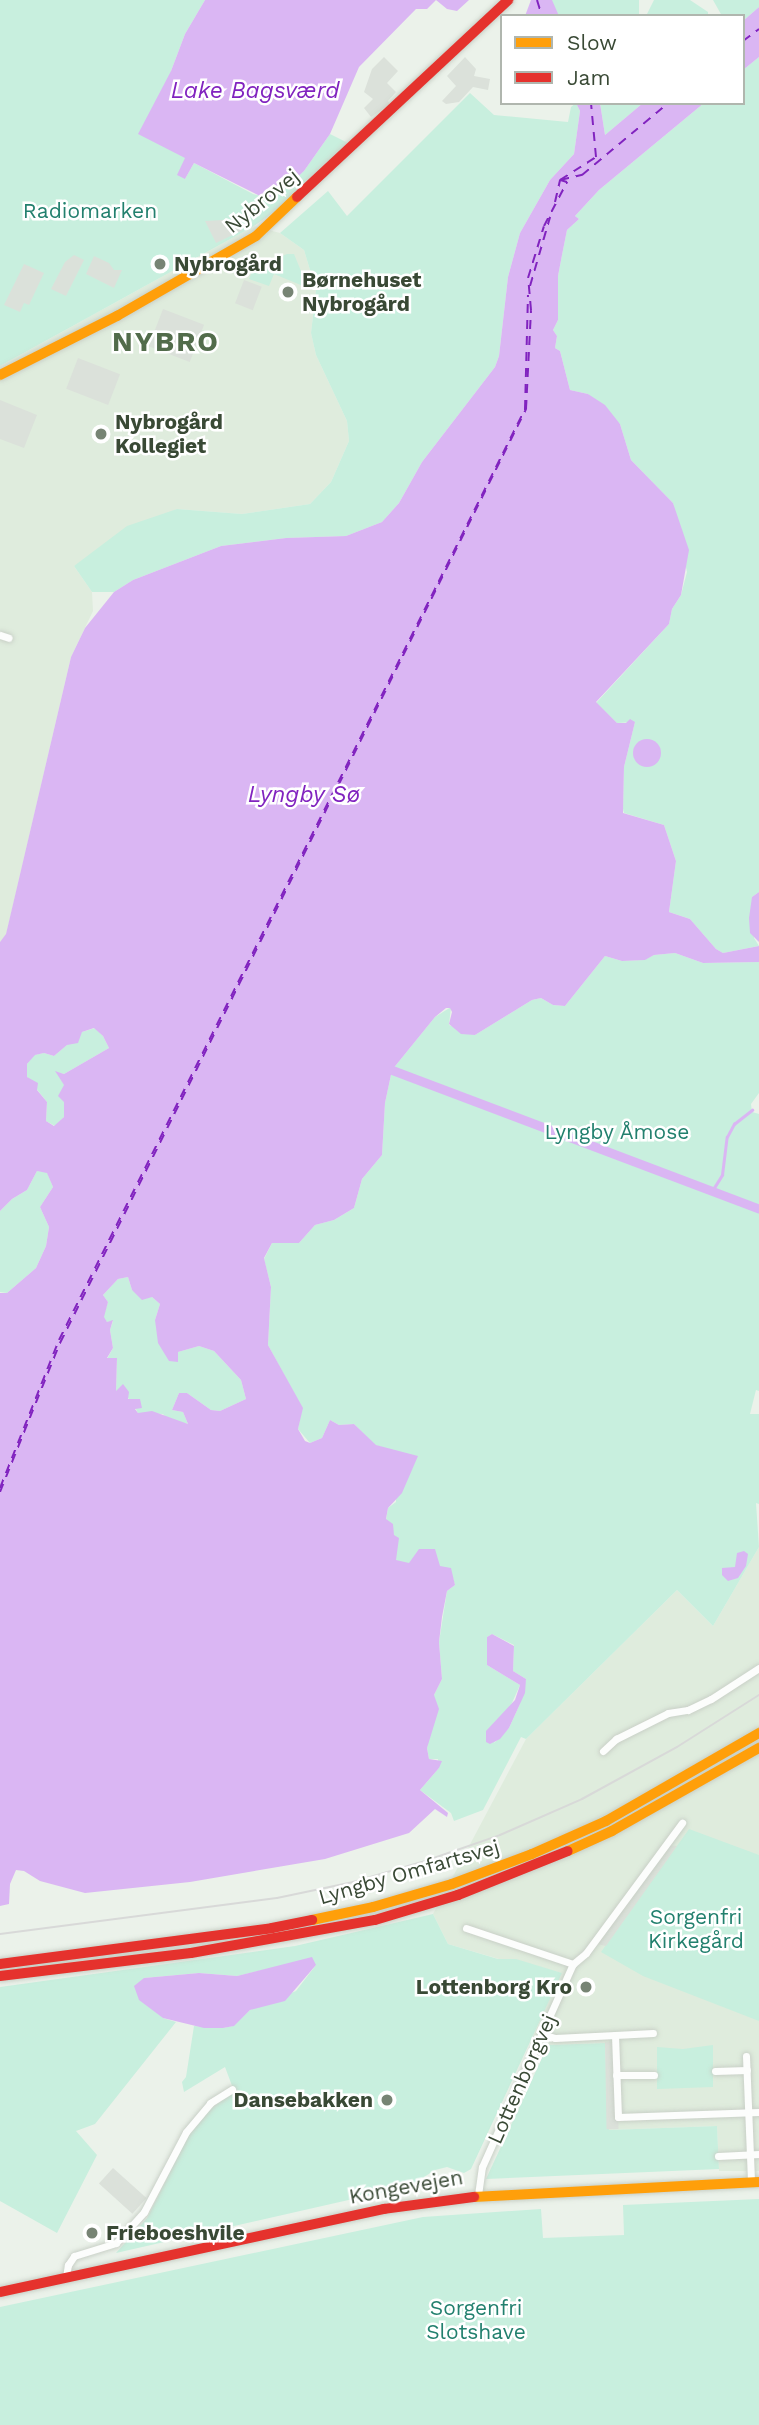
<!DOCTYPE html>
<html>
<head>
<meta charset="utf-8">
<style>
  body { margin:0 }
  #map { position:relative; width:759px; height:2425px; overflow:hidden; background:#ebf2ea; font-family:"Work Sans",sans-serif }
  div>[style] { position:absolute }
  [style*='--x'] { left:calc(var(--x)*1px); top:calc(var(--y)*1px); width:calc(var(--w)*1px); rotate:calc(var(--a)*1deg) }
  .residential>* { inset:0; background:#dfecdd }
  .green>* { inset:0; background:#c8efde; transform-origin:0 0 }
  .parking>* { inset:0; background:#dbe1da; transform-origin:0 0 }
  .water>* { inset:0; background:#dab6f3 }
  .round { border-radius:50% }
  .stream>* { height:2.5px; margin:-1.25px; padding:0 1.25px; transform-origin:1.25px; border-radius:1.25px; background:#dab6f3 }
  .canal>* { height:9px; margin:-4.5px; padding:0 4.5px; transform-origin:4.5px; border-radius:4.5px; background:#dab6f3 }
  .ferry>* { height:2px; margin-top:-1px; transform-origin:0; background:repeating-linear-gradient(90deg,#8123bf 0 9px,transparent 0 16px) }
  .roads { filter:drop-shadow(0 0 2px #c9d0c7) drop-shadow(0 0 2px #c9d0c7) }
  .street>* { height:7px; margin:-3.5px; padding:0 3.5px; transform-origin:3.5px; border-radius:3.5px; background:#fcfdfc }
  .slow>* { height:10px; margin:-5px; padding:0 5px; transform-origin:5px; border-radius:5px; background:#ff9f0a }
  .jam>* { height:10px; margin:-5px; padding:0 5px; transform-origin:5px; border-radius:5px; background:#e5322d }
  .tram>* { height:2px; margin:-1px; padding:0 1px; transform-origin:1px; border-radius:1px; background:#d8d9d8 }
  .dots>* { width:19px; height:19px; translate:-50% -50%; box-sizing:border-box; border:4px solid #fff; border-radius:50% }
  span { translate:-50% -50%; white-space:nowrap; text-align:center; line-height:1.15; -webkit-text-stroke:5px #fff; paint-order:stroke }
  .street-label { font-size:21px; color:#394935 }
  .park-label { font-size:21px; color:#22806e }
  .poi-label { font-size:21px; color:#394935; font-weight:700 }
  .left { translate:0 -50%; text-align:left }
  .right { translate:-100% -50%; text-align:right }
  .water-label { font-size:23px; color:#8123bf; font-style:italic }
  .district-label { font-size:28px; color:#526c4b; font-weight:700; letter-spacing:2px }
  .legend { position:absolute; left:500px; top:14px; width:245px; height:91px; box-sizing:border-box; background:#fff; border:2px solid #b0b6ae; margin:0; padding:9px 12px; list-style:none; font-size:21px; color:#394935 }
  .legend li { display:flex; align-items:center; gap:14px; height:35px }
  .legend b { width:35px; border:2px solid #b0b6ae }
</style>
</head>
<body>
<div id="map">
  <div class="residential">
    <i style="clip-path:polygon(254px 226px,280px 233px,304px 250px,316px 290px,311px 333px,316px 355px,347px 421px,349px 441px,331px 482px,310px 504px,242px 514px,177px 509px,74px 566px,92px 592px,93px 611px,71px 657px,6px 935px,0 942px,0 366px)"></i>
    <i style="clip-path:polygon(759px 1547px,759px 2171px,719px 2171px,717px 2126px,608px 2130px,605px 2043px,548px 2045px,531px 2040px,561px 1973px,516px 1960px,499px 1959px,448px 1944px,433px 1914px,526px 1739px,677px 1590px,713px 1626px)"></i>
  </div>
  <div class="green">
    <i style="clip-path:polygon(0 0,205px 0,185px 34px,171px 71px,185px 158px,185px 179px,194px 163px,253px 194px,270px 198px,304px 171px,330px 134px,348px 143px,278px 209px,254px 226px,0 366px)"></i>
    <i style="left:552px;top:0;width:87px;height:17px"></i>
    <i style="clip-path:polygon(654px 0,690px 0,708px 12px,708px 16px,646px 16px)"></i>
    <i style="clip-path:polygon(713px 0,759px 0,759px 7px,743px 21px,743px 16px,722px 16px)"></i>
    <i style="clip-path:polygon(759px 57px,759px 892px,752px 897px,754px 938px,759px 946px,723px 953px,716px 949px,690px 919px,669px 912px,676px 861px,664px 825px,624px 813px,623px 809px,624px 767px,635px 722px,617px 723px,596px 703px,669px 624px,672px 609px,681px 595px,687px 572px,673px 503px,631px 460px,620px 424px,588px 394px,570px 390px,560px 351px,555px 348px,557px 336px,553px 330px,558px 320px,558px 276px,562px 255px,567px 230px,579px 219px,575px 216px,599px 190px,704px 103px,743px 103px,743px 70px)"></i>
    <i style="clip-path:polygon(470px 93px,494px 115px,568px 122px,571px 107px,576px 103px,580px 111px,574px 154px,550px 180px,520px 233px,508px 277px,499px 356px,495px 367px,422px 462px,399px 503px,382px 522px,346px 536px,286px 538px,221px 546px,133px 580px,114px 592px,92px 592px,74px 566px,127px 526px,177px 509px,242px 514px,310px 504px,331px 482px,349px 441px,347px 421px,316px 355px,311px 333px,316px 290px,304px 250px,280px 233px,328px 191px,347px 216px)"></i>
    <i style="clip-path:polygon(600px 103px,643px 103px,605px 135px)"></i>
    <i style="clip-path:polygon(287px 254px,294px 254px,308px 288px,274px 274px,269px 286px,249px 279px,253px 269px)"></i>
    <i style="clip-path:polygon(evenodd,675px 953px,703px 963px,759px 962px,759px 1093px,751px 1104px,752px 1112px,759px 1114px,759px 1391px,756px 1390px,750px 1414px,759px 1414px,759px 1504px,756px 1503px,759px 1547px,713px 1626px,677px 1590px,526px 1739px,521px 1737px,483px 1810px,454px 1821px,451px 1813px,420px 1790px,439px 1768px,438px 1759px,429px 1759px,427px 1748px,434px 1695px,442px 1679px,439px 1642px,447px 1591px,455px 1585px,453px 1578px,396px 1561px,394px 1535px,386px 1520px,388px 1508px,396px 1502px,395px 1451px,375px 1445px,354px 1424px,339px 1425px,330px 1420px,322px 1438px,310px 1443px,298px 1429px,302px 1408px,268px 1345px,271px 1287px,264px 1259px,272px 1243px,299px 1243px,315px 1225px,334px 1220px,354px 1208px,362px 1179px,382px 1155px,385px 1103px,392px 1070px,435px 1017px,451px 1007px,449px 1025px,475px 1035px,532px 1000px,541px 998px,553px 1005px,565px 1006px,605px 956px,622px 961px,644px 960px,654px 955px,675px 953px,492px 1634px,514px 1645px,513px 1671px,526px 1679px,519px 1706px,509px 1728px,494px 1743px,520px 1685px,487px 1665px,487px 1637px,492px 1634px)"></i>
    <i style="clip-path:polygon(95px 1028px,103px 1036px,109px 1048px,64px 1074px,56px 1072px,64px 1084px,64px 1117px,55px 1126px,46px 1121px,47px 1102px,27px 1077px,27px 1064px,34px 1055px,44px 1053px,54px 1056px,82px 1032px)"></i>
    <i style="clip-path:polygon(37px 1171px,47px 1172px,53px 1187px,40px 1207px,49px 1227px,46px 1246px,36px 1268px,7px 1293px,0 1292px,0 1211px,12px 1199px,27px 1190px)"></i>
    <i style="clip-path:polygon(128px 1277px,132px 1290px,152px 1297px,160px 1304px,155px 1320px,178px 1352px,199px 1346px,214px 1351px,241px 1380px,246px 1399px,220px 1411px,211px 1410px,187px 1393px,179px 1393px,172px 1410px,183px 1412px,188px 1424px,167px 1419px,163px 1414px,138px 1413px,131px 1400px,116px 1391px,117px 1358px,107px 1359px,113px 1348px,110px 1330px,113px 1321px,107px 1322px,103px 1317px,108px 1302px,103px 1295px,118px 1279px)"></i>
    <i style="clip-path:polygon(689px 1829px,759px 1855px,759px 2021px,643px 1976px,601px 1952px)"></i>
    <i style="clip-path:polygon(433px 1914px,448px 1944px,498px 1959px,516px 1959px,562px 1973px,471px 2169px,464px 2173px,447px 2167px,435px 2170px,410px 2186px,116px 2253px,147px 2218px,187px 2138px,208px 2111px,234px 2091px,225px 2067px,184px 2092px,182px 2082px,186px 2077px,194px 2026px,223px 2028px,233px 2026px,250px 2010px,296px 1991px,316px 1965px,263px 1970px,237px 1976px,199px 1973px,144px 1978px,163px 2018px,176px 2022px,95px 2124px,76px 2131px,97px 2155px,57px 2233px,0 2201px,0 1987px,295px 1946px)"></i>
    <i style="clip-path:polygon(605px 2043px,609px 2130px,717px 2126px,719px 2169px,486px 2179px,548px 2045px)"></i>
    <i style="clip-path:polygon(713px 2045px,713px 2087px,657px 2089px,657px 2047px,683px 2049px)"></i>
    <i style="clip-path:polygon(759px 2199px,759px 2425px,0 2425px,0 2307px,423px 2217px,541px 2209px,543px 2238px,624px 2235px,623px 2205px)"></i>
  </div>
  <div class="parking">
    <i style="clip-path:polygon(384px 57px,398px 71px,387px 83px,396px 92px,388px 101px,390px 104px,371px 117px,364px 108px,373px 99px,364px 92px,372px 69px)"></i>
    <i style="clip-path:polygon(465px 57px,476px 69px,474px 76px,490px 79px,488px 90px,473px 87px,459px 102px,446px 104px,442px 101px,456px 86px,447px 76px)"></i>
    <i style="clip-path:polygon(223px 220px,243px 230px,216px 243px,205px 221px)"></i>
    <i style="clip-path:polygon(74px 255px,84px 260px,66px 296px,51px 289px,65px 262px)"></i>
    <i style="clip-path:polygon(94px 256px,109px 263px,114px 270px,122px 270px,114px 288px,86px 274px)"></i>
    <i style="clip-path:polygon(24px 264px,44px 273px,29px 305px,24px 303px,20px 312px,4px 305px)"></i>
    <i style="left:244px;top:280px;width:19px;height:25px;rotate:21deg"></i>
    <i style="left:163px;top:309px;width:44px;height:40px;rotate:21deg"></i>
    <i style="left:78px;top:358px;width:45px;height:33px;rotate:21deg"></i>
    <i style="clip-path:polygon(0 400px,37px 415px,24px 448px,0 439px)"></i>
    <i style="clip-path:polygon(664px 1845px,677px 1846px,606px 1946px,592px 1943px)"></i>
    <i style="left:617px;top:2042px;width:87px;height:12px;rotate:89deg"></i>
    <i style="left:113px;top:2168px;width:45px;height:21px;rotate:42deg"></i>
  </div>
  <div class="water">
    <i style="clip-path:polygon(205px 0,469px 0,457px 11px,447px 9px,436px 0,427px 9px,416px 9px,359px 67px,330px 134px,304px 171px,283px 190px,266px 199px,194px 163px,185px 179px,177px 175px,185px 158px,138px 134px,171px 71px,185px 34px)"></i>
    <i style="clip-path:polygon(531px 0,552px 0,559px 16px,525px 16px)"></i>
    <i style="clip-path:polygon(759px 7px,759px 57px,743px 70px,743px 21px)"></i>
    <i style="clip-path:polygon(evenodd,576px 103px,600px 103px,605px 135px,643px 103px,704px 103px,599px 190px,575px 216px,579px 219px,567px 230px,562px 255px,558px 276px,558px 320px,553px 330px,557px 336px,555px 348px,560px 351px,570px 390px,588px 394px,605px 405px,620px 424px,631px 460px,673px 503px,689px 550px,681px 595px,672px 609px,669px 624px,596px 702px,617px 723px,626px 723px,630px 719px,635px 722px,624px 767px,623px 813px,664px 825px,676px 861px,669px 912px,690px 919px,716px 949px,723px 953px,759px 946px,759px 962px,703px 963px,675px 953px,654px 955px,645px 960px,622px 961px,605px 956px,565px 1006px,553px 1005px,541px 998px,532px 1000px,475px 1035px,461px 1034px,449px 1024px,452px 1012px,450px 1008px,446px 1008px,435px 1017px,392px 1070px,385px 1103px,382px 1155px,362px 1179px,354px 1208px,334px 1220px,315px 1225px,299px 1243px,272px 1243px,264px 1258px,271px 1287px,268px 1345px,303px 1408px,298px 1429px,305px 1441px,310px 1443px,322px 1438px,330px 1420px,339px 1425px,354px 1424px,376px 1445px,418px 1456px,402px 1493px,388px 1508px,386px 1519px,393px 1524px,394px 1535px,399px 1538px,396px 1560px,409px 1563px,419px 1549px,435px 1549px,440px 1566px,451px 1568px,455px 1585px,447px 1591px,442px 1617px,439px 1642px,442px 1679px,434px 1695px,439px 1709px,427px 1748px,429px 1759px,442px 1761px,439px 1768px,420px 1790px,448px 1813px,447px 1817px,435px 1809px,409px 1833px,325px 1859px,190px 1882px,85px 1893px,40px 1881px,24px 1871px,16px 1870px,10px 1884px,9px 1904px,0 1906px,0 1293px,7px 1293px,36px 1268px,46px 1246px,49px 1227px,40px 1207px,53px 1187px,47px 1173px,37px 1171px,27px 1190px,12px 1199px,0 1211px,0 942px,6px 934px,71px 657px,85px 628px,114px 592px,133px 580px,221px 546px,286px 538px,346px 536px,382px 522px,399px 503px,422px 462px,495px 367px,499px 356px,508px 277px,520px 233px,550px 180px,574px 154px,580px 111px,576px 103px,94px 1028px,103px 1036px,109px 1048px,64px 1074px,55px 1071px,64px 1085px,58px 1096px,64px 1102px,64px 1117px,54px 1126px,46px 1121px,47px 1102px,37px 1090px,38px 1083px,27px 1077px,27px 1064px,35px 1055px,44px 1053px,54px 1056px,67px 1045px,78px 1043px,82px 1032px,94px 1028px,576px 103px,128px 1277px,132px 1290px,142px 1300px,152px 1297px,160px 1304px,155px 1320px,158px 1343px,169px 1361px,178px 1362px,178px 1352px,199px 1346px,214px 1351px,241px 1380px,246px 1399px,220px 1411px,211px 1410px,187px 1393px,179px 1393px,172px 1410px,183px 1412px,188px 1424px,152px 1411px,138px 1413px,135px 1409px,142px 1408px,140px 1399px,128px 1399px,129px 1392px,123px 1384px,116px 1391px,117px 1358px,107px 1358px,113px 1348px,110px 1330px,113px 1320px,107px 1322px,104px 1317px,108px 1302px,103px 1295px,118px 1279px,128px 1277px)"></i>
    <i class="round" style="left:633px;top:739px;width:28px;height:28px"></i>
    <i style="clip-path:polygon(759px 892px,759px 942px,750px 933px,749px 918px,752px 897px)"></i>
    <i style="clip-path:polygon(744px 1551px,748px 1554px,746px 1566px,738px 1578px,728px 1581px,722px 1575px,722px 1568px,735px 1567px,737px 1553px)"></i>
    <i style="clip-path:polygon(492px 1634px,514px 1646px,513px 1671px,526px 1679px,525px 1693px,509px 1728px,500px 1739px,490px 1744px,486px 1742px,486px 1731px,515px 1700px,520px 1685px,487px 1665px,487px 1637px)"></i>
    <i style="clip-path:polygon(312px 1957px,316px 1965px,285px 2001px,250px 2010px,234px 2026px,223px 2028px,204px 2028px,163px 2018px,139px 2000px,134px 1986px,144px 1978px,199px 1973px,237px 1976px)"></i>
  </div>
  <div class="stream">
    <i style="--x:712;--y:1191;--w:19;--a:-58"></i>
    <i style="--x:722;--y:1175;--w:38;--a:-83"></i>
    <i style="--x:727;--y:1137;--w:15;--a:-62"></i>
    <i style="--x:734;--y:1124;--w:23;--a:-38"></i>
  </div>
  <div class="canal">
    <i style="--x:392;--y:1070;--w:392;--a:20.7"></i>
  </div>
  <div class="ferry">
    <i style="--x:537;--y:0;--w:17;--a:73"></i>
    <i style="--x:743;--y:41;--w:20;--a:-37"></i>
    <i style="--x:555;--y:202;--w:23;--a:-77"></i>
    <i style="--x:560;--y:180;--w:43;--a:-32.6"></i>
    <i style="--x:596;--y:157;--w:54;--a:-95.3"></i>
    <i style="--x:530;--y:286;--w:72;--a:-73.8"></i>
    <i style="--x:0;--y:1488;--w:159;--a:-68.3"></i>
    <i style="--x:59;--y:1340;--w:1041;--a:-63.41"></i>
    <i style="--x:525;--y:409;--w:114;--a:-88.5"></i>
    <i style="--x:0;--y:1492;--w:161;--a:-68.1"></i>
    <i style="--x:60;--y:1343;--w:1044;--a:-63.48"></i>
    <i style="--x:526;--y:409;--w:99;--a:-87.1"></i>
    <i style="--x:531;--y:310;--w:32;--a:-95"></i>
    <i style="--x:528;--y:278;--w:54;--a:-72.9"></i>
    <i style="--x:544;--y:226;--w:50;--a:-62.4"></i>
    <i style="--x:567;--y:182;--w:7;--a:-164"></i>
    <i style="--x:560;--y:180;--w:23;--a:-13"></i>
    <i style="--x:582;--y:175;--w:112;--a:-39.9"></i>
  </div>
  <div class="roads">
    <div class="street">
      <i style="--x:0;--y:635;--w:9;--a:18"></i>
      <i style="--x:603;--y:1751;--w:18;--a:-43"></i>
      <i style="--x:616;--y:1739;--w:58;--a:-26.6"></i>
      <i style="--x:668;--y:1713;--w:20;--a:-9"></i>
      <i style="--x:688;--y:1710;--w:25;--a:-26"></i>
      <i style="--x:711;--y:1699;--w:57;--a:-32.9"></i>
      <i style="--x:466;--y:1928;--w:113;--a:18.6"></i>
      <i style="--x:544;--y:2035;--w:11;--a:15"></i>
      <i style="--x:555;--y:2038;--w:60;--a:-2.9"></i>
      <i style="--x:615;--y:2035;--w:82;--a:87.9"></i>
      <i style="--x:618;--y:2117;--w:141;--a:-2"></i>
      <i style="--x:615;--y:2035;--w:38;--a:-3"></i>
      <i style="--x:746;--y:2056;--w:126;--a:87.7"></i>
      <i style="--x:715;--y:2071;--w:32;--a:-2"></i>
      <i style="--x:616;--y:2075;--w:38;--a:0"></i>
      <i style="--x:718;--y:2156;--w:41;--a:-2.8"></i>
      <i style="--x:478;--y:2195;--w:28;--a:-82"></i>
      <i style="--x:482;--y:2167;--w:222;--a:-65.9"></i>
      <i style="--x:573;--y:1964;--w:17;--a:-40"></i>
      <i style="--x:586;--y:1953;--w:162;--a:-53.6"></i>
      <i style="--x:66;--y:2277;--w:12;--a:-81"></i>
      <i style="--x:68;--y:2265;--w:11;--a:-56"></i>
      <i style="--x:74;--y:2256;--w:44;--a:-17.2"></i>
      <i style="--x:116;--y:2243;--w:42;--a:-47.9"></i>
      <i style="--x:144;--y:2212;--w:90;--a:-62.3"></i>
      <i style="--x:186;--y:2132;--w:38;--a:-50"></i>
      <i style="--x:210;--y:2103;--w:26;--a:-32"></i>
    </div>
    <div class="slow">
      <i style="--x:0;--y:375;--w:131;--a:-26.8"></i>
      <i style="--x:117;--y:316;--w:160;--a:-29.9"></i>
      <i style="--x:256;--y:236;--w:57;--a:-43.6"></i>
      <i style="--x:568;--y:1851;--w:48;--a:-24.4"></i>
      <i style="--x:612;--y:1831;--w:169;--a:-29.5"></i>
      <i style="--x:312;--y:1920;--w:62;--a:-12"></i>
      <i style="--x:373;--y:1907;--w:82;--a:-16.2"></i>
      <i style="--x:452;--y:1884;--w:85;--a:-20.6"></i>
      <i style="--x:532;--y:1854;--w:81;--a:-24"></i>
      <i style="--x:606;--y:1821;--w:177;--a:-29.9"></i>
      <i style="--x:474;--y:2197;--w:285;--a:-3"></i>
    </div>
    <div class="jam">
      <i style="--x:297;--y:197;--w:289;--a:-43"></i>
      <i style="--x:0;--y:1964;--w:274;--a:-7.5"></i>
      <i style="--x:272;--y:1928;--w:41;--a:-11.3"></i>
      <i style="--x:0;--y:1976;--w:192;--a:-6.9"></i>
      <i style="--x:191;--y:1953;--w:187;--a:-10.2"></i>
      <i style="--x:375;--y:1920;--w:87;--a:-16.8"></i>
      <i style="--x:458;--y:1895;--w:118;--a:-21.8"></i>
      <i style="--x:0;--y:2292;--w:393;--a:-12.2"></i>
      <i style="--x:384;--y:2209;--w:91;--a:-7.6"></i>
    </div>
  </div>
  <div class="tram">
    <i style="--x:0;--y:1934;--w:279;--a:-7.4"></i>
    <i style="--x:277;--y:1898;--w:78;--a:-11.9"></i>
    <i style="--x:353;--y:1882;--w:78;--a:-16.3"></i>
    <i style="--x:428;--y:1860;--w:76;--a:-19.1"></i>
    <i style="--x:500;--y:1835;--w:90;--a:-23.7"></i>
    <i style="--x:582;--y:1799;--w:108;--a:-28.7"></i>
    <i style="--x:677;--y:1747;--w:97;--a:-32.4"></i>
  </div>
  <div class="dots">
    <i style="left:160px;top:264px;background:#778474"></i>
    <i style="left:288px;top:292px;background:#778474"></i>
    <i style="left:101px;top:434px;background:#778474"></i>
    <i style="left:586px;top:1987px;background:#778474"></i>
    <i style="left:387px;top:2100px;background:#778474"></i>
    <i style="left:92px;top:2233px;background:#778474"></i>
  </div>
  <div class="street-label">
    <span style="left:262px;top:201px;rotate:-39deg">Nybrovej</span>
    <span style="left:409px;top:1872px;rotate:-16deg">Lyngby Omfartsvej</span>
    <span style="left:522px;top:2079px;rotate:-66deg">Lottenborgvej</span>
    <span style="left:406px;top:2187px;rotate:-10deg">Kongevejen</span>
  </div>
  <div class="park-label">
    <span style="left:90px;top:211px">Radiomarken</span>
    <span style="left:617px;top:1132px">Lyngby Åmose</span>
    <span style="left:696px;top:1929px">Sorgenfri<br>Kirkegård</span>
    <span style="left:476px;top:2320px">Sorgenfri<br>Slotshave</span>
  </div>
  <div class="poi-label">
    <span class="left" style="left:174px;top:264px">Nybrogård</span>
    <span class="left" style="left:302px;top:292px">Børnehuset<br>Nybrogård</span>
    <span class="left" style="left:115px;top:434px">Nybrogård<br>Kollegiet</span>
    <span class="right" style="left:572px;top:1987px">Lottenborg Kro</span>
    <span class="right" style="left:373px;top:2100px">Dansebakken</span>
    <span class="left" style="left:106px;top:2233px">Frieboeshvile</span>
  </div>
  <div class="water-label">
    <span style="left:255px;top:91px">Lake Bagsværd</span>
    <span style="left:304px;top:795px">Lyngby Sø</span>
  </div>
  <div class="district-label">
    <span style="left:166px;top:342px">NYBRO</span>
  </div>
  <ul class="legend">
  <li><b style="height:9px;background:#ff9f0a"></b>Slow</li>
  <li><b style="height:9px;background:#e5322d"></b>Jam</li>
  </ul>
</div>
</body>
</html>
